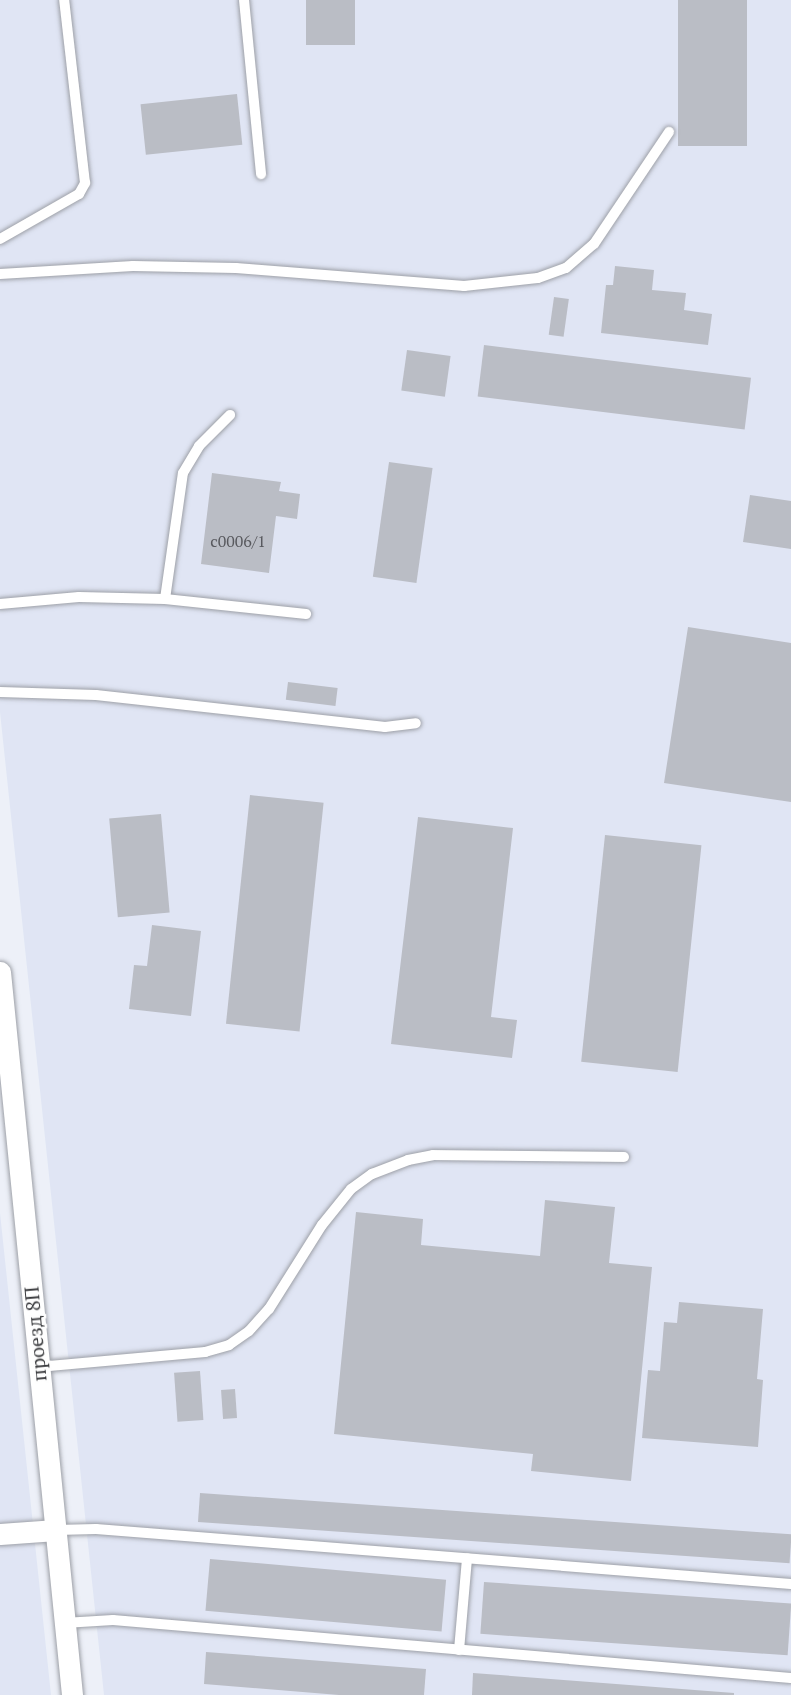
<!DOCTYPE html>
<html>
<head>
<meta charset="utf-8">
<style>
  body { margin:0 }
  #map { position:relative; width:791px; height:1695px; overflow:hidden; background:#edf0f8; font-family:"PT Serif",serif }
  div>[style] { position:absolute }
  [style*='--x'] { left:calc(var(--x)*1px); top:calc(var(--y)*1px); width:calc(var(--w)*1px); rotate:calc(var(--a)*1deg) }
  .built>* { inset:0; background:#e0e5f4 }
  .building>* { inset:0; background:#babdc5; transform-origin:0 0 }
  .roads { filter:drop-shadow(0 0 2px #9da0a7) drop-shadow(0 0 2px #9da0a7) }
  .service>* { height:10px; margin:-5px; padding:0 5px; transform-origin:5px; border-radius:5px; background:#fff }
  .minor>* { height:21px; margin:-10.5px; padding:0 10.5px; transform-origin:10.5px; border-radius:10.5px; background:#fff }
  span { translate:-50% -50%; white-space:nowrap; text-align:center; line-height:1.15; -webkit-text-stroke:4.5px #fefefe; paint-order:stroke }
  .number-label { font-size:16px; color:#58595e }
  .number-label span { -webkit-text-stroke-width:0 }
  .street-label { font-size:20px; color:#37383b }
</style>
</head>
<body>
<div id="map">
  <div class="built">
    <i style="clip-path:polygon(0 0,791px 0,791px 1695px,104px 1695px,0 712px)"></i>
    <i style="clip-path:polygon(0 1213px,51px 1695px,0 1695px)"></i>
  </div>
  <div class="building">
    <i style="left:306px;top:0;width:49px;height:45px"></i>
    <i style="left:678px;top:0;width:69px;height:146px"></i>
    <i style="left:237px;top:94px;width:51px;height:97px;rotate:84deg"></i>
    <i style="clip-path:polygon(615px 266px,654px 270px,652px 290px,686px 293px,684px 310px,712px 314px,708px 345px,601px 333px,606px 285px,613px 285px)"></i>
    <i style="left:554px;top:297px;width:15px;height:38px;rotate:8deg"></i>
    <i style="left:484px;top:345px;width:269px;height:52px;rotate:7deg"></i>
    <i style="left:407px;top:350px;width:44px;height:41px;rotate:8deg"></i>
    <i style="left:389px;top:462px;width:44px;height:116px;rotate:8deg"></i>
    <i style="clip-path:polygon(212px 473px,281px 482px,279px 491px,300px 494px,297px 519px,276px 516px,269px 573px,201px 564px)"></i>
    <i style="clip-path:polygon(750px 495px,791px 501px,791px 549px,743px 542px)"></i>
    <i style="clip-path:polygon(688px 627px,791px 643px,791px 802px,664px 783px)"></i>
    <i style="left:288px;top:682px;width:50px;height:18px;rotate:7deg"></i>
    <i style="left:250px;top:795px;width:74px;height:230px;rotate:6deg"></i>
    <i style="left:161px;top:814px;width:99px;height:52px;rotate:85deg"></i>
    <i style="clip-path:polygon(418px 817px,513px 828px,491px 1017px,517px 1020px,512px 1058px,391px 1044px)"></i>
    <i style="left:605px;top:835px;width:97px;height:228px;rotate:6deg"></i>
    <i style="clip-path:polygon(152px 925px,201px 931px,191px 1016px,129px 1009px,134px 965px,147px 966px)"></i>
    <i style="clip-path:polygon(545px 1200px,615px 1207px,609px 1263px,652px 1267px,631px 1481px,531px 1471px,533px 1454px,334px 1434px,356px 1212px,423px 1219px,421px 1245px,540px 1256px)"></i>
    <i style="clip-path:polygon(679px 1302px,763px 1309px,757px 1379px,763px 1380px,758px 1447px,642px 1438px,648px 1370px,660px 1371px,664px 1322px,677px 1323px)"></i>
    <i style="left:200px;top:1371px;width:49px;height:26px;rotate:86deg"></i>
    <i style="left:235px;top:1389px;width:29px;height:14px;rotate:86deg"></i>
    <i style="left:200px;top:1493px;width:593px;height:29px;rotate:4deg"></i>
    <i style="left:210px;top:1559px;width:237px;height:52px;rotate:5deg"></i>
    <i style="left:484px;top:1582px;width:308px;height:52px;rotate:4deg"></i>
    <i style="clip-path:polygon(206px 1652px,426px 1669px,424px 1695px,339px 1695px,204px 1684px)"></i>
    <i style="clip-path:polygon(473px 1673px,734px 1693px,734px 1695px,472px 1695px)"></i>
  </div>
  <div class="roads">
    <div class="service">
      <i style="--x:244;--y:0;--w:175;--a:84.4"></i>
      <i style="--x:0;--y:239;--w:91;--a:-29.7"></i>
      <i style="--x:79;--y:194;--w:13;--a:-61"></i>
      <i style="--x:85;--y:183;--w:184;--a:-96.5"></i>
      <i style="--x:0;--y:274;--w:133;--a:-3.4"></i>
      <i style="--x:133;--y:266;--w:103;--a:1.1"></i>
      <i style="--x:236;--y:268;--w:229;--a:4.5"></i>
      <i style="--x:464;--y:286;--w:74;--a:-6.2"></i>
      <i style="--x:538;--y:278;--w:30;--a:-20"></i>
      <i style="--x:566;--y:268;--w:37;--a:-41"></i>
      <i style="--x:594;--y:244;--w:135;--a:-56.2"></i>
      <i style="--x:165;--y:599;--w:142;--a:6.1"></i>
      <i style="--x:0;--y:604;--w:79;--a:-5.1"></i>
      <i style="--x:79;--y:597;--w:86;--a:1.3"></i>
      <i style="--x:165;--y:599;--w:127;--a:-81.9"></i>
      <i style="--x:183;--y:473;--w:31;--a:-59"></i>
      <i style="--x:199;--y:446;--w:44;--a:-45"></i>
      <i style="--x:0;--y:692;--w:96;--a:1.8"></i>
      <i style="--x:96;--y:695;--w:291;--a:6.3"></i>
      <i style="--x:385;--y:727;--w:31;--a:-7"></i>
      <i style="--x:38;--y:1367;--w:168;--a:-5.1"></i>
      <i style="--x:205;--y:1352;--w:25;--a:-16"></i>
      <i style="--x:229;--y:1345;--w:24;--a:-35"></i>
      <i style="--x:249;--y:1331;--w:30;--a:-48"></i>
      <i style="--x:269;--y:1309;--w:99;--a:-57.8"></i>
      <i style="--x:322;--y:1225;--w:46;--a:-51.1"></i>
      <i style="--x:351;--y:1189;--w:26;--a:-36"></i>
      <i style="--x:372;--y:1174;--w:39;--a:-21"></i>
      <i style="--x:408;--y:1160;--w:25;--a:-11"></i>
      <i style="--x:433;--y:1155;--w:191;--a:0.6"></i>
      <i style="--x:56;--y:1530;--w:40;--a:-1.4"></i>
      <i style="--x:96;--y:1529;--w:697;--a:4.52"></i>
      <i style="--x:64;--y:1623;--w:49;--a:-3.5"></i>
      <i style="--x:113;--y:1620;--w:680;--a:4.89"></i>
      <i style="--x:459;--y:1650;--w:92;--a:-85"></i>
    </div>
    <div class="minor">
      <i style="--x:0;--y:972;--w:727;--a:84.31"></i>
      <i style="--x:0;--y:1534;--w:56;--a:-4.1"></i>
    </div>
  </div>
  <div class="number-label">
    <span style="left:238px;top:541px">с0006/1</span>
  </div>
  <div class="street-label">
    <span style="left:35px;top:1334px;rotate:-95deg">проезд 8П</span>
  </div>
</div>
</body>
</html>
